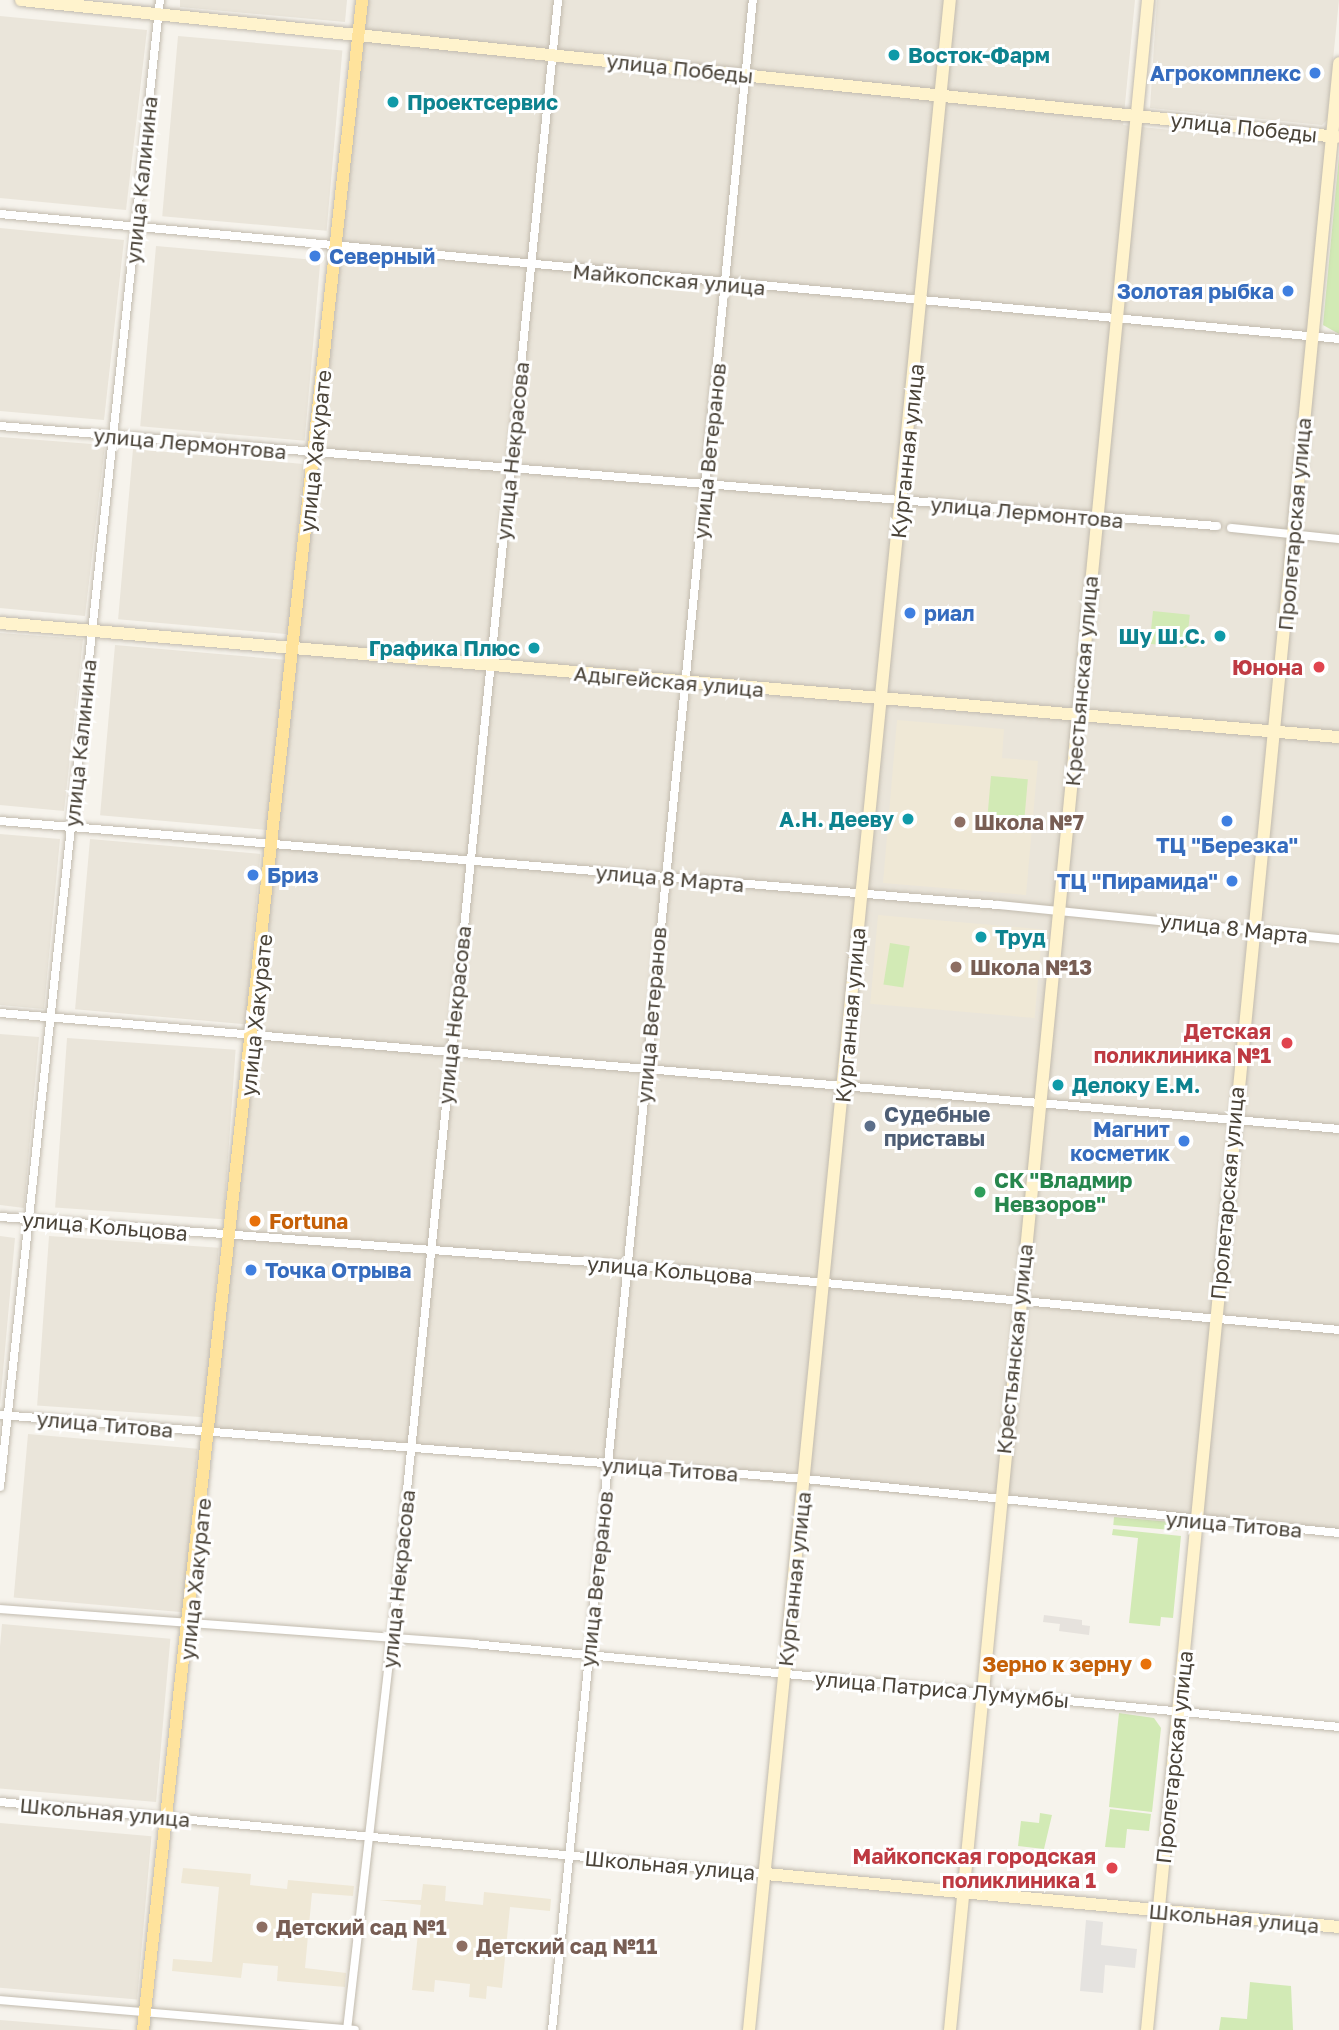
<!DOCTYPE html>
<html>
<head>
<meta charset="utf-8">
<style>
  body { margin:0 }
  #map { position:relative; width:1339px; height:2030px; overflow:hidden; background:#f6f3ec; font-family:"Golos Text",sans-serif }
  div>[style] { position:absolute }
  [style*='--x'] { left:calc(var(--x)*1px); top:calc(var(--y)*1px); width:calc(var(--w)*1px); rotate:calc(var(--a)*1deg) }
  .residential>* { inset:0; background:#eae5da; transform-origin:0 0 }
  .industrial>* { inset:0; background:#e6e2dd }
  .education>* { inset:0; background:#efe8d6; transform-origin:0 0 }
  .green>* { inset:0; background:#d2eab5; transform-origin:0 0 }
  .parking>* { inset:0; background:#e5e3e0 }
  .roads { filter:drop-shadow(0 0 2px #c2bbae) drop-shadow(0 0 2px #c2bbae) }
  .street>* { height:8px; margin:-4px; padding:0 4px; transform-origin:4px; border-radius:4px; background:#fff }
  .secondary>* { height:12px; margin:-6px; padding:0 6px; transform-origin:6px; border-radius:6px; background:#fff3cd }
  .primary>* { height:12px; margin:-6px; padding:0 6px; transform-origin:6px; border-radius:6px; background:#ffe39c }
  .dots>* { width:19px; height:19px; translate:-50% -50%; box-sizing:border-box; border:4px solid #fff; border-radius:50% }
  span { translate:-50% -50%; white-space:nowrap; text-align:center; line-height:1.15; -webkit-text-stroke:6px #fff; paint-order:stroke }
  .culture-label { font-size:21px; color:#0d838f; font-weight:700 }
  .left { translate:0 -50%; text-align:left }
  .right { translate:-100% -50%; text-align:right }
  .street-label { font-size:21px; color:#4b4439 }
  .shop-label { font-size:21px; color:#366cbe; font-weight:700 }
  .health-label { font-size:21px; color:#be3a42; font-weight:700 }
  .education-label { font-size:21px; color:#785e54; font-weight:700 }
  .service-label { font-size:21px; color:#4e5e75; font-weight:700 }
  .leisure-label { font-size:21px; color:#27864d; font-weight:700 }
  .food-label { font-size:21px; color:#c56008; font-weight:700 }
</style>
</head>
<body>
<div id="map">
  <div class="residential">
    <i style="clip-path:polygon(180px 0,347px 0,345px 22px,180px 7px)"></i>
    <i style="clip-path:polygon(362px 0,1135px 0,1123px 125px,1313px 145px,1332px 136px,1311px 335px,1339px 339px,1339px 1533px,210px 1433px)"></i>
    <i style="clip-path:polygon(1157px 0,1339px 0,1327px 120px,1322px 125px,1150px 108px)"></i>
    <i style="clip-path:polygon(0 16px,147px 30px,126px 210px,0 198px)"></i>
    <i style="left:178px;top:36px;width:165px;height:181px;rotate:5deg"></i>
    <i style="clip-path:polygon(0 228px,124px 240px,104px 420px,0 411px)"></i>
    <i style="left:156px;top:246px;width:165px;height:181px;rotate:5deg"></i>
    <i style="clip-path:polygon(0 437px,105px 445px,85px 616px,0 608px)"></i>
    <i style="left:133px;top:449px;width:171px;height:171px;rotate:5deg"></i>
    <i style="clip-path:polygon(0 633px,83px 639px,64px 811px,0 805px)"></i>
    <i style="left:115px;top:645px;width:170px;height:171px;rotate:5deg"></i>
    <i style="clip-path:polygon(0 834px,60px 839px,44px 1009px,0 1005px)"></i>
    <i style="left:90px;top:839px;width:171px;height:171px;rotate:5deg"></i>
    <i style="clip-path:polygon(0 1034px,39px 1037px,24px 1208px,0 1205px)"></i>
    <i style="left:67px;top:1038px;width:169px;height:170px;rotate:4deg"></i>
    <i style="clip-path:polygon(0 1236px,15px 1238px,0 1405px)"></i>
    <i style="left:49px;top:1236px;width:170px;height:170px;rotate:4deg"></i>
    <i style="left:28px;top:1434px;width:170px;height:164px;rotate:5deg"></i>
    <i style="left:2px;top:1624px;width:169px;height:164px;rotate:5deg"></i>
    <i style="left:0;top:1823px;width:152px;height:164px;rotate:5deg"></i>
    <i style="clip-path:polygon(0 2020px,124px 2030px,0 2030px)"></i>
  </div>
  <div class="industrial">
    <i style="clip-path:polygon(1044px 1615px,1082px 1620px,1082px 1625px,1090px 1626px,1089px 1635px,1059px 1631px,1060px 1624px,1043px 1622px)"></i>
  </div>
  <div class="education">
    <i style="clip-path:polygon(897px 720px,1004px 729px,1002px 758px,1038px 761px,1026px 895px,883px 883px)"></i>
    <i style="left:878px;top:915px;width:165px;height:89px;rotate:5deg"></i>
    <i style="clip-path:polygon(183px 1868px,251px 1874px,250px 1885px,287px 1889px,288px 1880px,354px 1886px,353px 1896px,312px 1893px,305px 1968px,346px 1973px,345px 1987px,277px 1981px,278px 1966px,243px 1963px,241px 1978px,172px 1971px,173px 1959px,212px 1962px,219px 1887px,181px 1883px)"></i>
    <i style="clip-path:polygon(423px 1884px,446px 1886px,445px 1901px,483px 1905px,484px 1892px,551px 1899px,550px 1911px,510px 1907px,502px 1988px,487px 1986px,486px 1999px,469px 1997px,470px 1984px,435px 1980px,434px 1992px,412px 1990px,421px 1905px,379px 1900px,421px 1900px)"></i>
  </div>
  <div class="green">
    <i style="clip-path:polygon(1339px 156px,1339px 334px,1323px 325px)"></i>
    <i style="left:1153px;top:611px;width:37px;height:33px;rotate:6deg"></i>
    <i style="left:991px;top:776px;width:37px;height:53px;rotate:5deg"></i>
    <i style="left:890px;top:943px;width:20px;height:42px;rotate:9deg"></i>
    <i style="left:1114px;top:1517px;width:64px;height:8px;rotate:5deg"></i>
    <i style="clip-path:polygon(1113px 1529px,1181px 1536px,1173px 1618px,1161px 1617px,1160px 1626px,1129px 1623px,1138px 1538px,1112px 1535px)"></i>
    <i style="clip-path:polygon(1119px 1713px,1154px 1718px,1161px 1728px,1152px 1812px,1109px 1807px)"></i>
    <i style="clip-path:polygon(1110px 1809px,1151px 1814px,1149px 1831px,1127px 1829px,1125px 1848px,1105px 1847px)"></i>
    <i style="clip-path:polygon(1040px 1813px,1052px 1815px,1044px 1849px,1018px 1846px,1021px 1821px,1039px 1823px)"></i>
    <i style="clip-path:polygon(1250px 1982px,1291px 1986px,1293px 2030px,1219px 2030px,1221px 2017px,1247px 2019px)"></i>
  </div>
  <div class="parking">
    <i style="clip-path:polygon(1086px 1920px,1103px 1922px,1101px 1945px,1137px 1949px,1135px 1968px,1105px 1965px,1103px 1993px,1080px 1991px)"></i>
  </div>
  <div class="roads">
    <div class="street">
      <i style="--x:0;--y:214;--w:1345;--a:5.33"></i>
      <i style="--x:0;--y:426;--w:1221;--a:4.7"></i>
      <i style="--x:1231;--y:528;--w:109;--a:5.8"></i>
      <i style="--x:0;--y:821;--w:1002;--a:4.81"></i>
      <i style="--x:998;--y:905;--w:343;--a:5.7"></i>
      <i style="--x:0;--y:1013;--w:1344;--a:4.95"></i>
      <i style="--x:0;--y:1217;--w:631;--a:4.36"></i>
      <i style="--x:629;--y:1265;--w:713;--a:5.23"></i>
      <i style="--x:0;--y:1415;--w:808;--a:4.55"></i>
      <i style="--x:805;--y:1479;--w:537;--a:5.77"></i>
      <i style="--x:0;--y:1487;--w:1496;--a:-83.86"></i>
      <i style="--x:0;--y:1609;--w:474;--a:4.2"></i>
      <i style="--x:473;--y:1644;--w:870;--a:5.47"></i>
      <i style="--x:0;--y:1802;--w:769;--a:5.37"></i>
      <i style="--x:0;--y:2000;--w:356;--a:4.8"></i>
      <i style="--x:347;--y:2030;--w:395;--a:-83.5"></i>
      <i style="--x:392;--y:1638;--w:1646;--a:-84.21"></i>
      <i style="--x:552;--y:2030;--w:2040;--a:-84.35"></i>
    </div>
    <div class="secondary">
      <i style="--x:21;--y:0;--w:1323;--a:5.94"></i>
      <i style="--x:0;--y:623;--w:1344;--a:4.87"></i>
      <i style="--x:766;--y:1874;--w:575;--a:5.28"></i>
      <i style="--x:749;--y:2030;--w:2040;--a:-84.35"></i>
      <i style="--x:950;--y:2030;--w:2040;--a:-84.43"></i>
      <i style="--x:1147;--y:2030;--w:1976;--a:-84.42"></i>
    </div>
    <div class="primary">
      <i style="--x:143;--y:2030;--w:2042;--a:-83.84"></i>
    </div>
  </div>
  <div class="dots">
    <i style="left:894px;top:55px;background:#0f9aa8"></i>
    <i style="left:1315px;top:73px;background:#3f7fe0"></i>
    <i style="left:393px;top:102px;background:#0f9aa8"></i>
    <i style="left:315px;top:256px;background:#3f7fe0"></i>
    <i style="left:1288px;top:291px;background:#3f7fe0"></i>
    <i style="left:910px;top:613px;background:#3f7fe0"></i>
    <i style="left:1220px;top:636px;background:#0f9aa8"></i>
    <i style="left:534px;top:648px;background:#0f9aa8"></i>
    <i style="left:1319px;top:667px;background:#e0444e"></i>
    <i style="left:908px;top:819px;background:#0f9aa8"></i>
    <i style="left:1227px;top:821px;background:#3f7fe0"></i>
    <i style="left:960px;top:822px;background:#8d6e63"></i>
    <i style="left:253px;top:875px;background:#3f7fe0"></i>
    <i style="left:1232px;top:881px;background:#3f7fe0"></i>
    <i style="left:981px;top:937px;background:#0f9aa8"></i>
    <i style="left:956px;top:967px;background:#8d6e63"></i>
    <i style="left:1287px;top:1043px;background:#e0444e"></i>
    <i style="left:1058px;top:1085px;background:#0f9aa8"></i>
    <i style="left:870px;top:1126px;background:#5c6f8a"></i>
    <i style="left:1184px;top:1141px;background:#3f7fe0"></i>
    <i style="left:980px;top:1192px;background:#2e9e5b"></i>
    <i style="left:255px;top:1221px;background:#e8710a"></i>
    <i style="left:251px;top:1270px;background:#3f7fe0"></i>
    <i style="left:1146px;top:1664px;background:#e8710a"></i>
    <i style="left:1112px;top:1868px;background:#e0444e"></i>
    <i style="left:262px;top:1927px;background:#8d6e63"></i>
    <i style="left:462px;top:1946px;background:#8d6e63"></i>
  </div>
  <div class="culture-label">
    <span class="left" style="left:908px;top:55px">Восток-Фарм</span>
    <span class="left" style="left:407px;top:102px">Проектсервис</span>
    <span class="right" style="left:1206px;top:636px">Шу Ш.С.</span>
    <span class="right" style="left:520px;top:648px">Графика Плюс</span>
    <span class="right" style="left:894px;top:819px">А.Н. Дееву</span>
    <span class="left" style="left:995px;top:937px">Труд</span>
    <span class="left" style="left:1072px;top:1085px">Делоку Е.М.</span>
  </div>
  <div class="street-label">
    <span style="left:680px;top:68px;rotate:6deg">улица Победы</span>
    <span style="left:1244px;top:127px;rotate:6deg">улица Победы</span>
    <span style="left:141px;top:180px;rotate:-84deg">улица Калинина</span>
    <span style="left:669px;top:279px;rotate:5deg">Майкопская улица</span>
    <span style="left:190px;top:443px;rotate:5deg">улица Лермонтова</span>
    <span style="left:315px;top:451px;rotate:-84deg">улица Хакурате</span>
    <span style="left:512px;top:451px;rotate:-84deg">улица Некрасова</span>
    <span style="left:709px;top:451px;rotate:-84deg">улица Ветеранов</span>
    <span style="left:907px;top:451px;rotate:-84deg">Курганная улица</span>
    <span style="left:1027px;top:512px;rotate:5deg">улица Лермонтова</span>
    <span style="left:1294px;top:524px;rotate:-85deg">Пролетарская улица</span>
    <span style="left:669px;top:681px;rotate:5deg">Адыгейская улица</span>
    <span style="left:1081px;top:681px;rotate:-85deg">Крестьянская улица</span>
    <span style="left:80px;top:743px;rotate:-84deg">улица Калинина</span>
    <span style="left:670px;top:878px;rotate:5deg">улица 8 Марта</span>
    <span style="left:1234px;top:928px;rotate:6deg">улица 8 Марта</span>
    <span style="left:256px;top:1015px;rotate:-84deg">улица Хакурате</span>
    <span style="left:454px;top:1015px;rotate:-84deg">улица Некрасова</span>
    <span style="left:651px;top:1015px;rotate:-85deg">улица Ветеранов</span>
    <span style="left:850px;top:1015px;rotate:-85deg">Курганная улица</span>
    <span style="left:1227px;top:1193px;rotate:-85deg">Пролетарская улица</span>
    <span style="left:105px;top:1226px;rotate:5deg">улица Кольцова</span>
    <span style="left:670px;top:1270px;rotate:5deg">улица Кольцова</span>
    <span style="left:1014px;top:1349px;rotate:-84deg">Крестьянская улица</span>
    <span style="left:105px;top:1424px;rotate:5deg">улица Титова</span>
    <span style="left:670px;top:1469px;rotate:4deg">улица Титова</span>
    <span style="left:1234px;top:1524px;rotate:5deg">улица Титова</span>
    <span style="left:195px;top:1579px;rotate:-84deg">улица Хакурате</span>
    <span style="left:398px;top:1579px;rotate:-84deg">улица Некрасова</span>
    <span style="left:596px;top:1579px;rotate:-84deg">улица Ветеранов</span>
    <span style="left:794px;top:1579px;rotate:-84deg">Курганная улица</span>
    <span style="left:942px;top:1689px;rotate:5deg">улица Патриса Лумумбы</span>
    <span style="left:1174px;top:1757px;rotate:-84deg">Пролетарская улица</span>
    <span style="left:105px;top:1812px;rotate:5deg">Школьная улица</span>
    <span style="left:670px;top:1865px;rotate:5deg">Школьная улица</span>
    <span style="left:1234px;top:1918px;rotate:5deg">Школьная улица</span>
  </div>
  <div class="shop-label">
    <span class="right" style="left:1301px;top:73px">Агрокомплекс</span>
    <span class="left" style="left:329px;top:256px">Северный</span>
    <span class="right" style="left:1274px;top:291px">Золотая рыбка</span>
    <span class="left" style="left:924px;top:613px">риал</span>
    <span style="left:1227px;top:845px">ТЦ "Березка"</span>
    <span class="left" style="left:267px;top:875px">Бриз</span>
    <span class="right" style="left:1218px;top:881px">ТЦ "Пирамида"</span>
    <span class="right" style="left:1170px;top:1141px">Магнит<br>косметик</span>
    <span class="left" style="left:265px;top:1270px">Точка Отрыва</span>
  </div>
  <div class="health-label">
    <span class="right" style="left:1303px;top:667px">Юнона</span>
    <span class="right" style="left:1271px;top:1043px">Детская<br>поликлиника №1</span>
    <span class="right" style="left:1096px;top:1868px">Майкопская городская<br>поликлиника 1</span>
  </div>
  <div class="education-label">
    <span class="left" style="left:974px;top:822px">Школа №7</span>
    <span class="left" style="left:970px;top:967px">Школа №13</span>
    <span class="left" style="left:276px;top:1927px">Детский сад №1</span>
    <span class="left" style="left:476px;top:1946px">Детский сад №11</span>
  </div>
  <div class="service-label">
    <span class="left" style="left:884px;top:1126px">Судебные<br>приставы</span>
  </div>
  <div class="leisure-label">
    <span class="left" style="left:994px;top:1192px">СК "Владмир<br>Невзоров"</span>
  </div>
  <div class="food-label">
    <span class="left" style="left:269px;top:1221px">Fortuna</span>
    <span class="right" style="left:1132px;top:1664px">Зерно к зерну</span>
  </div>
</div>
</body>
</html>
